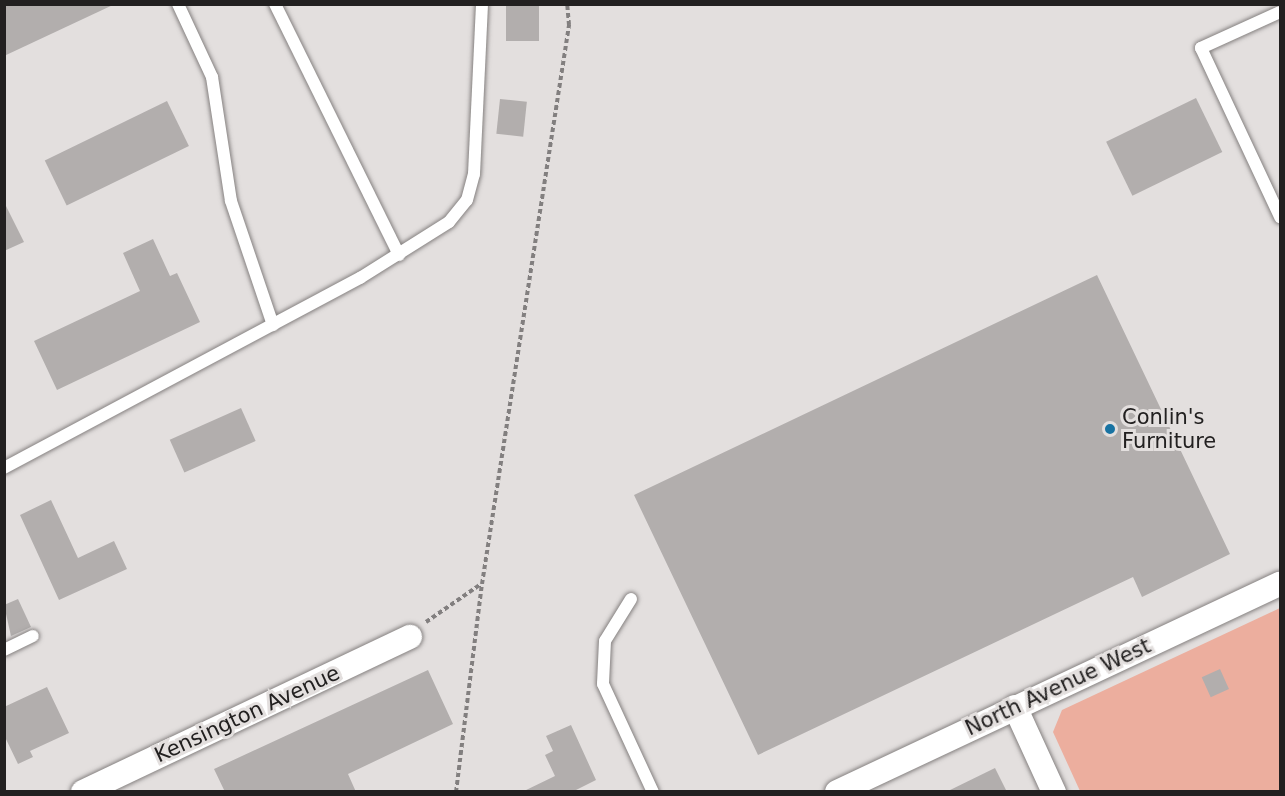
<!DOCTYPE html>
<html>
<head>
<meta charset="utf-8">
<style>
  body { margin:0 }
  #map { position:relative; width:1285px; height:796px; overflow:hidden; background:#e3dfde; font-family:"DejaVu Sans",sans-serif }
  div>[style] { position:absolute }
  [style*='--x'] { left:calc(var(--x)*1px); top:calc(var(--y)*1px); width:calc(var(--w)*1px); rotate:calc(var(--a)*1deg) }
  .green>* { inset:0; background:#ecae9e }
  .building>* { inset:0; background:#b2aead; transform-origin:0 0 }
  .path>* { height:4px; margin-top:-2px; transform-origin:0; background:repeating-linear-gradient(90deg,#827f7f 0 4.5px,transparent 0 7.5px) }
  .roads { filter:drop-shadow(0 0 2px #858180) drop-shadow(0 0 2px #858180) }
  .service>* { height:12px; margin:-6px; padding:0 6px; transform-origin:6px; border-radius:6px; background:#fff }
  .minor>* { height:24px; margin:-12px; padding:0 12px; transform-origin:12px; border-radius:12px; background:#fff }
  .dots>* { width:16px; height:16px; translate:-50% -50%; box-sizing:border-box; border:3px solid #e3dfde; border-radius:50% }
  span { translate:-50% -50%; white-space:nowrap; text-align:center; line-height:1.15; -webkit-text-stroke:6px #e3dfde; paint-order:stroke }
  .poi-label { font-size:21px; color:#222020 }
  .left { translate:0 -50%; text-align:left }
  .street-label { font-size:21px; color:#222020 }
  .frame { position:absolute; inset:0; border:6px solid #222020; pointer-events:none }
</style>
</head>
<body>
<div id="map">
  <div class="green">
    <i style="clip-path:polygon(1280px 608px,1280px 791px,1080px 791px,1053px 732px,1062px 710px)"></i>
  </div>
  <div class="building">
    <i style="clip-path:polygon(4px 4px,115px 4px,4px 56px)"></i>
    <i style="left:506px;top:4px;width:33px;height:37px"></i>
    <i style="left:1196px;top:98px;width:60px;height:100px;rotate:64deg"></i>
    <i style="left:500px;top:99px;width:27px;height:35px;rotate:6deg"></i>
    <i style="left:167px;top:101px;width:50px;height:136px;rotate:64deg"></i>
    <i style="clip-path:polygon(4px 202px,24px 242px,4px 251px)"></i>
    <i style="clip-path:polygon(153px 239px,170px 276px,177px 273px,200px 322px,57px 390px,34px 341px,140px 291px,123px 253px)"></i>
    <i style="clip-path:polygon(1097px 275px,1230px 554px,1142px 597px,1133px 577px,758px 755px,634px 495px)"></i>
    <i style="left:241px;top:408px;width:36px;height:78px;rotate:66deg"></i>
    <i style="clip-path:polygon(51px 500px,78px 558px,114px 541px,127px 569px,59px 600px,20px 515px)"></i>
    <i style="clip-path:polygon(18px 599px,31px 627px,11px 636px,4px 605px)"></i>
    <i style="left:1220px;top:669px;width:22px;height:20px;rotate:66deg"></i>
    <i style="clip-path:polygon(428px 670px,453px 724px,348px 774px,356px 792px,225px 792px,214px 769px)"></i>
    <i style="clip-path:polygon(47px 687px,69px 733px,30px 751px,33px 757px,18px 764px,4px 735px,4px 707px)"></i>
    <i style="clip-path:polygon(571px 725px,596px 780px,572px 792px,522px 792px,555px 776px,545px 755px,553px 751px,546px 736px)"></i>
    <i style="clip-path:polygon(995px 768px,1007px 792px,946px 792px)"></i>
  </div>
  <div class="path">
    <i style="--x:426;--y:622;--w:67;--a:-34.6"></i>
    <i style="--x:456;--y:792;--w:210;--a:-82.9"></i>
    <i style="--x:482;--y:584;--w:566;--a:-81.15"></i>
    <i style="--x:569;--y:25;--w:21;--a:-95"></i>
  </div>
  <div class="roads">
    <div class="service">
      <i style="--x:178;--y:4;--w:81;--a:65"></i>
      <i style="--x:212;--y:77;--w:125;--a:81.3"></i>
      <i style="--x:231;--y:201;--w:131;--a:71.3"></i>
      <i style="--x:275;--y:4;--w:280;--a:63.7"></i>
      <i style="--x:1280;--y:12;--w:87;--a:155.5"></i>
      <i style="--x:1201;--y:48;--w:187;--a:64.9"></i>
      <i style="--x:4;--y:468;--w:404;--a:-28.1"></i>
      <i style="--x:360;--y:278;--w:105;--a:-32.2"></i>
      <i style="--x:449;--y:222;--w:28;--a:-51"></i>
      <i style="--x:467;--y:200;--w:27;--a:-75"></i>
      <i style="--x:474;--y:174;--w:170;--a:-87.3"></i>
      <i style="--x:631;--y:599;--w:49;--a:121.8"></i>
      <i style="--x:605;--y:641;--w:43;--a:92.7"></i>
      <i style="--x:603;--y:684;--w:119;--a:65.2"></i>
      <i style="--x:4;--y:650;--w:32;--a:-26"></i>
    </div>
    <div class="minor">
      <i style="--x:1015;--y:707;--w:94;--a:65.4"></i>
      <i style="--x:83;--y:792;--w:362;--a:-25.4"></i>
      <i style="--x:837;--y:792;--w:489;--a:-25.2"></i>
    </div>
  </div>
  <div class="dots">
    <i style="left:1110px;top:429px;background:#1973a2"></i>
  </div>
  <div class="poi-label">
    <span class="left" style="left:1122px;top:429px">Conlin's<br>Furniture</span>
  </div>
  <div class="street-label">
    <span style="left:1058px;top:687px;rotate:-25deg">North Avenue West</span>
    <span style="left:247px;top:714px;rotate:-25deg">Kensington Avenue</span>
  </div>
  <div class="frame"></div>
</div>
</body>
</html>
